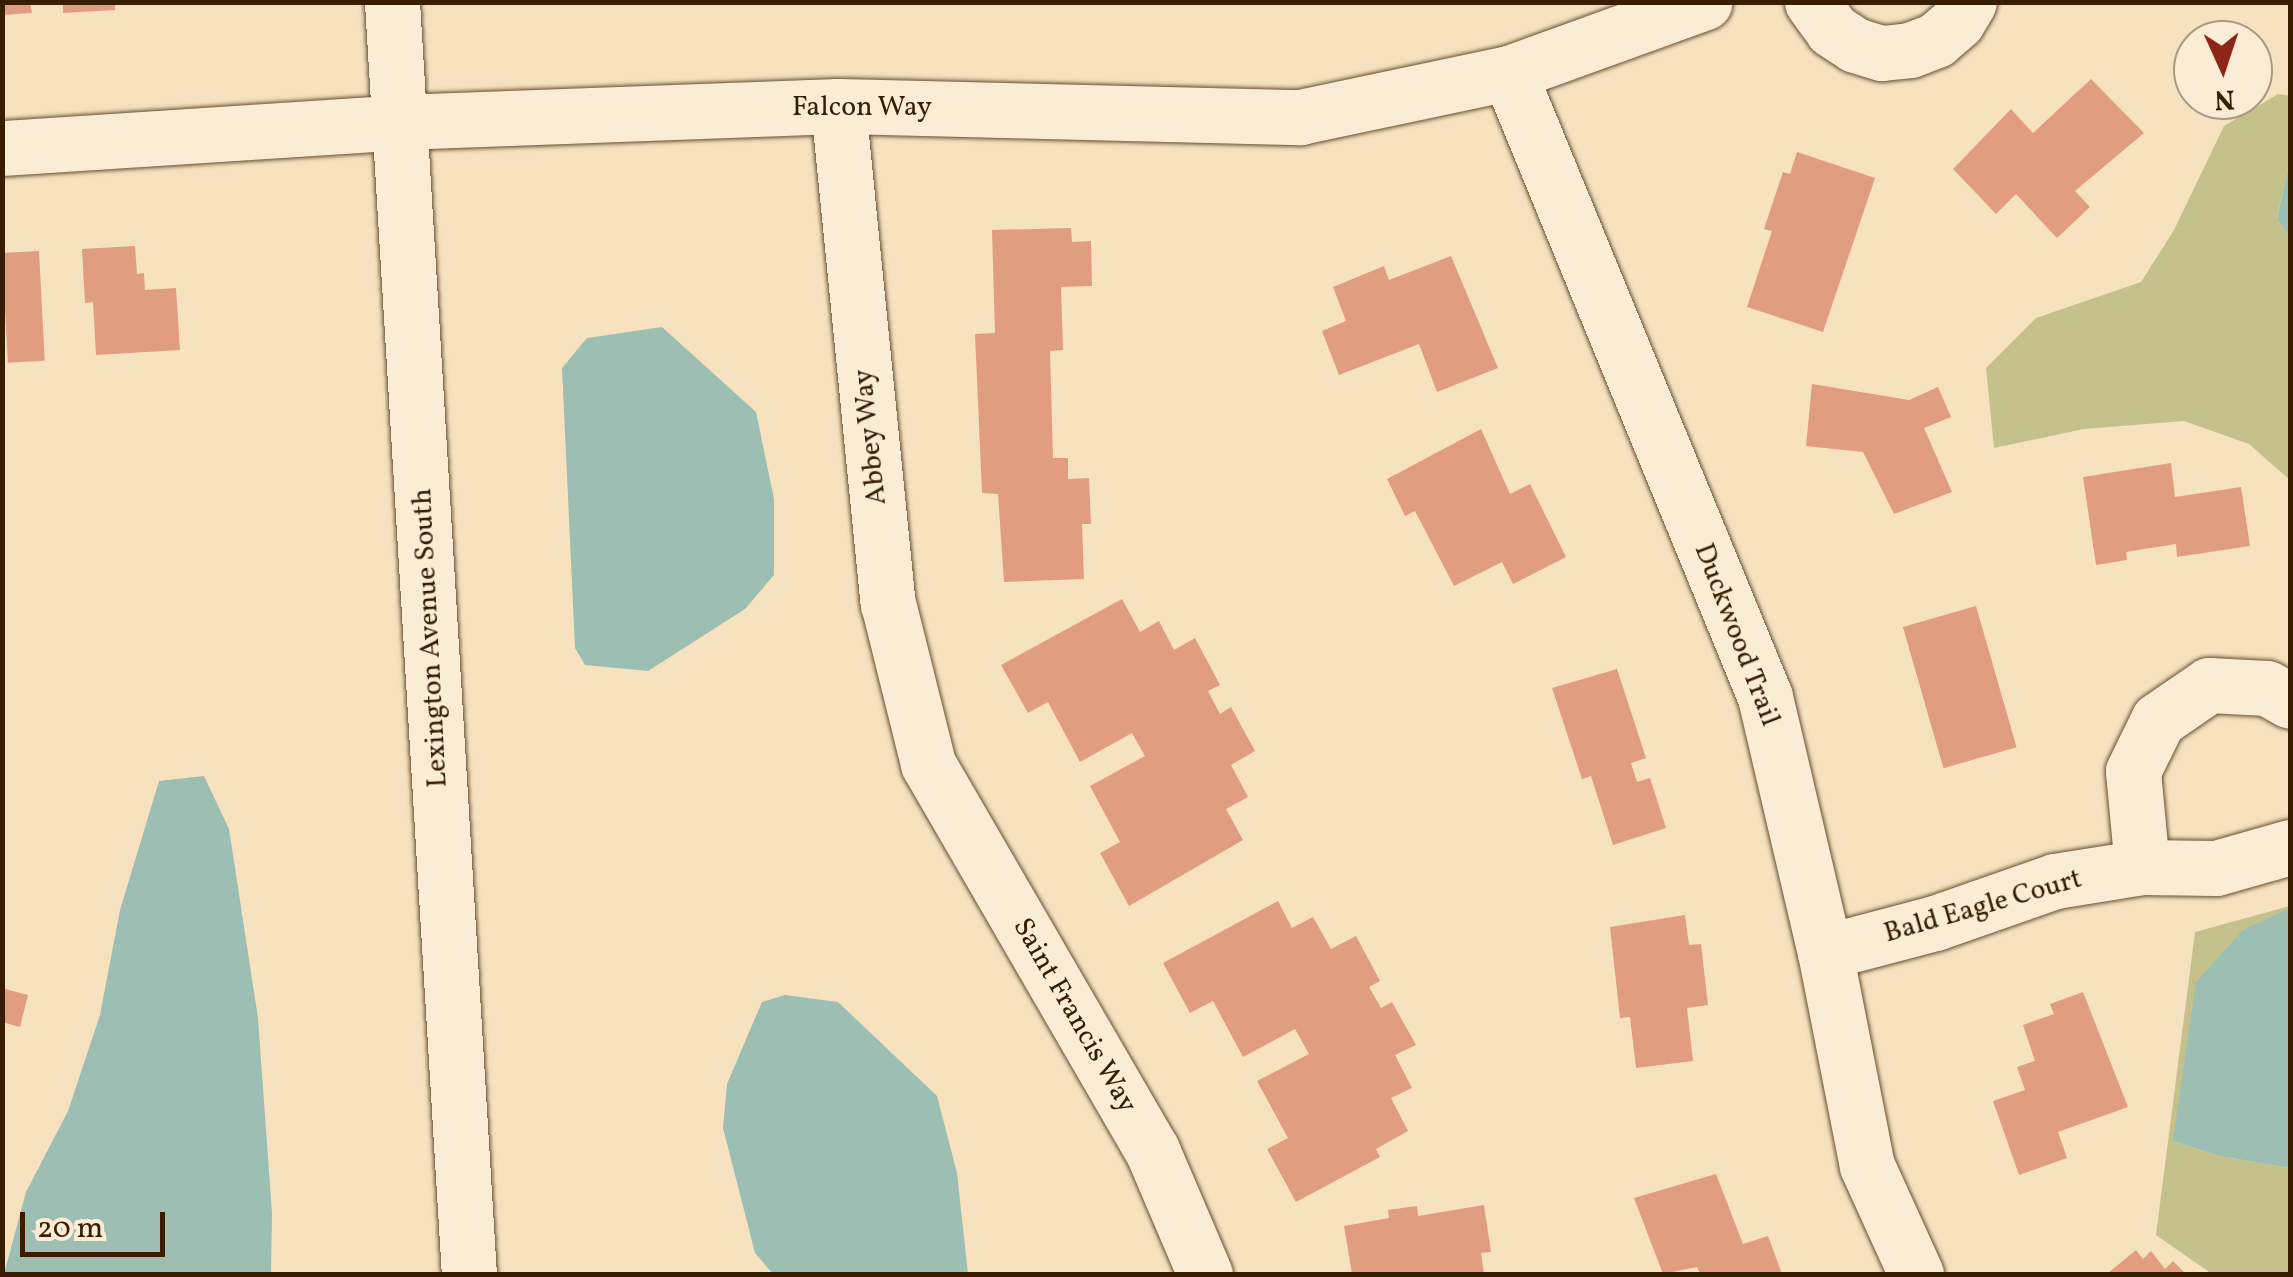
<!DOCTYPE html>
<html>
<head>
<meta charset="utf-8">
<style>
  body { margin:0 }
  #map { position:relative; width:2293px; height:1277px; overflow:hidden; background:#f7e2bf; font-family:Vollkorn,serif }
  div>[style] { position:absolute }
  [style*='--x'] { left:calc(var(--x)*1px); top:calc(var(--y)*1px); width:calc(var(--w)*1px); rotate:calc(var(--a)*1deg) }
  .green>* { inset:0; background:#c4c18d }
  .water>* { inset:0; background:#9dbeb2 }
  .building>* { inset:0; background:#e09d80; transform-origin:0 0 }
  .roads { filter:drop-shadow(0 0 2px #684e30) drop-shadow(0 0 2px #684e30) }
  .minor>* { height:55px; margin:-27.5px; padding:0 27.5px; transform-origin:27.5px; border-radius:27.5px; background:#faecd5 }
  span { translate:-50% -50%; white-space:nowrap; text-align:center; line-height:1.15; -webkit-text-stroke:10px #faecd5; paint-order:stroke }
  .street-label { font-size:28px; color:#381d00 }
  .frame { position:absolute; inset:0; border:5px solid #381d00; pointer-events:none }
  .north { position:absolute; left:2173px; top:20px; width:100px; height:100px; box-sizing:border-box; background:#faecd5; border:2px solid #ac9980; border-radius:50%; rotate:177deg; font-size:28px; font-weight:700; line-height:40px; text-align:center; color:#381d00 }
  .north::after { content:''; display:block; margin:auto; width:35px; height:45px; background:#8f2418; clip-path:polygon(50% 0,100% 100%,50% 72%,0 100%) }
  .scale { position:absolute; left:20px; top:1212px; width:145px; height:45px; box-sizing:border-box; border:5px solid #381d00; border-top:0; padding-left:12px; font-size:30px; line-height:35px; white-space:nowrap; color:#381d00; -webkit-text-stroke:8px #faecd5; paint-order:stroke }
</style>
</head>
<body>
<div id="map">
  <div class="green">
    <i style="clip-path:polygon(2278px 94px,2290px 96px,2290px 160px,2277px 218px,2290px 236px,2290px 480px,2249px 444px,2184px 421px,2084px 429px,1994px 448px,1986px 368px,2036px 318px,2141px 282px,2174px 230px,2224px 126px)"></i>
    <i style="clip-path:polygon(2290px 906px,2173px 1141px,2219px 1156px,2290px 1168px,2290px 1274px,2212px 1274px,2156px 1235px,2195px 932px)"></i>
  </div>
  <div class="water">
    <i style="clip-path:polygon(2290px 160px,2290px 236px,2277px 219px)"></i>
    <i style="clip-path:polygon(662px 327px,756px 412px,774px 499px,774px 575px,745px 609px,648px 671px,585px 665px,575px 648px,562px 368px,587px 338px)"></i>
    <i style="clip-path:polygon(204px 776px,229px 829px,258px 1018px,272px 1213px,271px 1274px,4px 1274px,26px 1192px,68px 1111px,100px 1015px,120px 910px,159px 781px)"></i>
    <i style="clip-path:polygon(2286px 910px,2290px 911px,2290px 1168px,2219px 1156px,2173px 1141px,2196px 982px,2243px 930px)"></i>
    <i style="clip-path:polygon(785px 995px,838px 1002px,937px 1096px,957px 1173px,968px 1274px,773px 1274px,755px 1253px,723px 1128px,727px 1084px,762px 1002px)"></i>
  </div>
  <div class="building">
    <i style="clip-path:polygon(2px 2px,30px 2px,32px 13px,2px 15px)"></i>
    <i style="clip-path:polygon(63px 2px,115px 2px,115px 10px,63px 13px)"></i>
    <i style="clip-path:polygon(2091px 79px,2144px 133px,2075px 191px,2090px 207px,2057px 238px,2016px 194px,1996px 214px,1953px 169px,2011px 109px,2033px 133px)"></i>
    <i style="clip-path:polygon(1797px 152px,1875px 178px,1823px 332px,1747px 307px,1772px 231px,1764px 229px,1783px 172px,1790px 174px)"></i>
    <i style="clip-path:polygon(1071px 228px,1072px 242px,1091px 241px,1092px 286px,1061px 287px,1063px 350px,1050px 351px,1053px 458px,1068px 458px,1068px 479px,1089px 478px,1091px 524px,1082px 524px,1084px 579px,1004px 582px,998px 494px,982px 493px,975px 334px,995px 333px,992px 230px)"></i>
    <i style="clip-path:polygon(135px 246px,137px 274px,144px 273px,145px 290px,176px 288px,180px 350px,96px 355px,93px 302px,85px 303px,82px 249px)"></i>
    <i style="left:39px;top:251px;width:110px;height:37px;rotate:87deg"></i>
    <i style="clip-path:polygon(1451px 256px,1498px 368px,1437px 392px,1419px 344px,1339px 375px,1322px 331px,1346px 321px,1333px 287px,1384px 266px,1389px 280px)"></i>
    <i style="clip-path:polygon(1812px 384px,1909px 400px,1938px 387px,1951px 417px,1924px 428px,1952px 492px,1894px 514px,1863px 452px,1806px 446px)"></i>
    <i style="clip-path:polygon(1481px 429px,1510px 494px,1530px 484px,1566px 557px,1513px 584px,1502px 562px,1454px 586px,1415px 511px,1405px 516px,1387px 479px)"></i>
    <i style="clip-path:polygon(2171px 463px,2175px 497px,2241px 487px,2250px 546px,2177px 557px,2176px 544px,2126px 552px,2127px 560px,2096px 565px,2083px 477px)"></i>
    <i style="clip-path:polygon(1122px 599px,1140px 632px,1159px 621px,1174px 650px,1195px 638px,1220px 685px,1208px 691px,1220px 714px,1231px 707px,1255px 751px,1231px 765px,1248px 797px,1226px 809px,1243px 840px,1129px 906px,1100px 853px,1120px 842px,1090px 786px,1145px 756px,1132px 733px,1080px 762px,1048px 702px,1028px 713px,1001px 665px)"></i>
    <i style="left:1976px;top:606px;width:147px;height:76px;rotate:74deg"></i>
    <i style="clip-path:polygon(1617px 669px,1646px 758px,1631px 763px,1637px 782px,1650px 778px,1666px 828px,1613px 845px,1591px 776px,1582px 779px,1552px 688px)"></i>
    <i style="clip-path:polygon(1278px 901px,1292px 928px,1313px 917px,1331px 949px,1356px 936px,1380px 981px,1369px 987px,1381px 1008px,1392px 1002px,1416px 1045px,1395px 1055px,1412px 1088px,1391px 1098px,1408px 1131px,1376px 1149px,1380px 1157px,1296px 1202px,1267px 1149px,1288px 1138px,1257px 1081px,1309px 1054px,1295px 1029px,1243px 1057px,1213px 1001px,1190px 1013px,1163px 963px)"></i>
    <i style="clip-path:polygon(1685px 915px,1689px 945px,1701px 944px,1708px 1005px,1687px 1008px,1693px 1061px,1636px 1068px,1630px 1017px,1620px 1018px,1610px 927px)"></i>
    <i style="clip-path:polygon(5px 989px,28px 995px,20px 1027px,2px 1022px)"></i>
    <i style="clip-path:polygon(2083px 992px,2128px 1107px,2058px 1132px,2067px 1158px,2019px 1175px,1993px 1101px,2025px 1090px,2017px 1067px,2035px 1061px,2023px 1025px,2054px 1014px,2050px 1004px)"></i>
    <i style="clip-path:polygon(1716px 1174px,1743px 1244px,1768px 1236px,1782px 1274px,1700px 1274px,1697px 1267px,1663px 1274px,1634px 1198px)"></i>
    <i style="clip-path:polygon(1484px 1205px,1491px 1252px,1481px 1253px,1484px 1274px,1352px 1274px,1344px 1226px,1389px 1218px,1388px 1210px,1417px 1206px,1418px 1216px)"></i>
    <i style="clip-path:polygon(2136px 1250px,2143px 1259px,2151px 1251px,2165px 1269px,2173px 1261px,2186px 1274px,2107px 1274px)"></i>
  </div>
  <div class="roads">
    <div class="minor">
      <i style="--x:392;--y:2;--w:1274;--a:86.54"></i>
      <i style="--x:1812;--y:2;--w:34;--a:54"></i>
      <i style="--x:1832;--y:30;--w:27;--a:33"></i>
      <i style="--x:1855;--y:45;--w:28;--a:17"></i>
      <i style="--x:1882;--y:53;--w:28;--a:-6"></i>
      <i style="--x:1910;--y:50;--w:28;--a:-21"></i>
      <i style="--x:1936;--y:40;--w:28;--a:-41"></i>
      <i style="--x:1957;--y:22;--w:23;--a:-59"></i>
      <i style="--x:1509;--y:73;--w:674;--a:67.69"></i>
      <i style="--x:1765;--y:697;--w:262;--a:76.8"></i>
      <i style="--x:1825;--y:952;--w:218;--a:78.9"></i>
      <i style="--x:1867;--y:1166;--w:119;--a:65.6"></i>
      <i style="--x:838;--y:106;--w:500;--a:84.3"></i>
      <i style="--x:888;--y:603;--w:166;--a:76"></i>
      <i style="--x:928;--y:764;--w:446;--a:59.9"></i>
      <i style="--x:1152;--y:1150;--w:135;--a:66.9"></i>
      <i style="--x:2;--y:148;--w:399;--a:-3.7"></i>
      <i style="--x:400;--y:122;--w:438;--a:-2.1"></i>
      <i style="--x:838;--y:106;--w:462;--a:1.4"></i>
      <i style="--x:1300;--y:117;--w:214;--a:-11.9"></i>
      <i style="--x:1509;--y:73;--w:208;--a:-19.9"></i>
      <i style="--x:2142;--y:867;--w:96;--a:-95.4"></i>
      <i style="--x:2133;--y:771;--w:57;--a:-63.9"></i>
      <i style="--x:2158;--y:720;--w:62;--a:-34.5"></i>
      <i style="--x:2209;--y:685;--w:58;--a:3"></i>
      <i style="--x:2267;--y:688;--w:26;--a:29"></i>
      <i style="--x:1825;--y:952;--w:114;--a:-14.8"></i>
      <i style="--x:1935;--y:923;--w:127;--a:-19.3"></i>
      <i style="--x:2055;--y:881;--w:88;--a:-9.1"></i>
      <i style="--x:2142;--y:867;--w:74;--a:0.8"></i>
      <i style="--x:2216;--y:868;--w:77;--a:-15.8"></i>
    </div>
  </div>
  <div class="street-label">
    <span style="left:862px;top:108px">Falcon Way</span>
    <span style="left:871px;top:437px;rotate:-96deg">Abbey Way</span>
    <span style="left:1736px;top:635px;rotate:69deg">Duckwood Trail</span>
    <span style="left:431px;top:638px;rotate:-93deg">Lexington Avenue South</span>
    <span style="left:1983px;top:907px;rotate:-16deg">Bald Eagle Court</span>
    <span style="left:1074px;top:1016px;rotate:60deg">Saint Francis Way</span>
  </div>
  <div class="frame"></div>
  <div class="north">N</div>
  <div class="scale">20 m</div>
</div>
</body>
</html>
